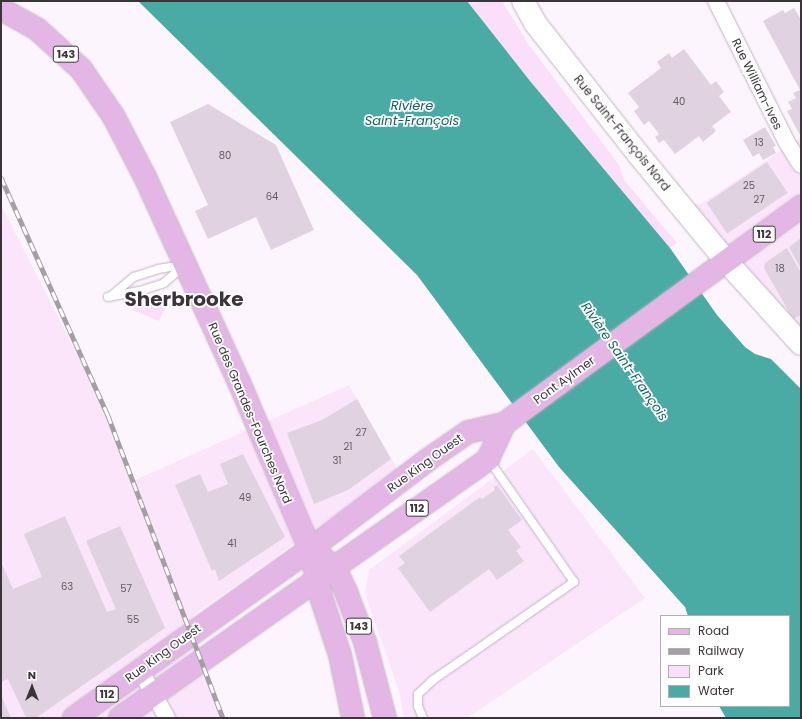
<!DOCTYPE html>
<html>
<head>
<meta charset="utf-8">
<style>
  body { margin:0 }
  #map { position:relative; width:802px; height:719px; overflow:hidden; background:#fdf5fd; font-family:Poppins,sans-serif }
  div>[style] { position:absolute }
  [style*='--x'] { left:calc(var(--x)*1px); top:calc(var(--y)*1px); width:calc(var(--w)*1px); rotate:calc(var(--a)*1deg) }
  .built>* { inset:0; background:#fae5fa }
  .green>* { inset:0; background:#fadefa }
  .water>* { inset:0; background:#4aaba5 }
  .building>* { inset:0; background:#e0d2e0; transform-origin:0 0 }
  .roads { filter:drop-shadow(0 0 1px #c2b4c2) drop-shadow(0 0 1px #c2b4c2) }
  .lane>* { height:8px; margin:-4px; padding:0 4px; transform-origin:4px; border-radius:4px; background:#fff }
  .street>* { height:16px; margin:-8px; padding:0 8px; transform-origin:8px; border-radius:8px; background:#fff }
  .secondary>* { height:22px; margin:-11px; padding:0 11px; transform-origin:11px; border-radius:11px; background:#fff }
  .primary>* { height:22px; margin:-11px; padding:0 11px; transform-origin:11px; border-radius:11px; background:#e3b6e5 }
  .rail>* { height:4.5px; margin-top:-2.25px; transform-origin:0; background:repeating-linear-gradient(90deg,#fff 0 9px,#a59ea5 0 18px); box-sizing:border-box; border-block:1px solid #a59ea5 }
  span { translate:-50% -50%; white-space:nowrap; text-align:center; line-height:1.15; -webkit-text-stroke:3.5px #fff; paint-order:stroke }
  .number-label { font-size:10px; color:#645c64 }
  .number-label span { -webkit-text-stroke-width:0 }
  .shield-label span { padding:1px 3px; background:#fff; border:1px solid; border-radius:3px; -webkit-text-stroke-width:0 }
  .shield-label { font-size:11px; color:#3b353b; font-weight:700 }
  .street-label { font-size:12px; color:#3b353b }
  .water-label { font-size:13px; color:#13635f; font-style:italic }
  .town-label { font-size:20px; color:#3b353b; font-weight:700 }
  .frame { position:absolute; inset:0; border:2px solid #3b353b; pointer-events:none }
  .legend { position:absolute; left:660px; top:615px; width:130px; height:92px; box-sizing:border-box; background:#fff; border:1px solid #b1aeb1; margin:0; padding:5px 7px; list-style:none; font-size:12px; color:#3b353b }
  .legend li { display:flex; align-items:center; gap:8px; height:20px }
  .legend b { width:20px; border:1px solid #b1aeb1 }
  .north { position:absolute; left:12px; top:667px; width:40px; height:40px; -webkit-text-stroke:3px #fff; paint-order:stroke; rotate:0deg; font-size:11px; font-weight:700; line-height:16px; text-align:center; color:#3b353b }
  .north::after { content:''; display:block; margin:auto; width:14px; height:18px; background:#3b353b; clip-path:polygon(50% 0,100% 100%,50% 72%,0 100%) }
</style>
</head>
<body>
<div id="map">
  <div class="built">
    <i style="clip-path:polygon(801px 137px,801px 344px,680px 204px,701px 204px)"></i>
    <i style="clip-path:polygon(1px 205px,108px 415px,135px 480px,349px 385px,398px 470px,192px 616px,202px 660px,223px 718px,1px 718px)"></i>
    <i style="clip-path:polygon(533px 449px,645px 598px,467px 718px,404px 718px,400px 694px,365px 593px,369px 570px)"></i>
  </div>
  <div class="green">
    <i style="clip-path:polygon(467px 1px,502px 1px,529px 45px,619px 165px,624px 180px,677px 243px,670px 248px,530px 81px)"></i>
    <i style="clip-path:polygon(156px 295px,166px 306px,159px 321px,133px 310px,135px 300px)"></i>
  </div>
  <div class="water">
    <i style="clip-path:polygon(138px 1px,467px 1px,530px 81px,670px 248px,717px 315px,745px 347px,755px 354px,771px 359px,801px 389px,801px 718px,726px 718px,719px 706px,789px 706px,789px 616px,688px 616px,685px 607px,559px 467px,417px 275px)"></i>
  </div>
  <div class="building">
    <i style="clip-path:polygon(794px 8px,801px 20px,801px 137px,787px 111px,792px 109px,788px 102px,796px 98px,793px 93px,800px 90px,763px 21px,783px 10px,785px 13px)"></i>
    <i style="clip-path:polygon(684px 49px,711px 85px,716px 81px,724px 92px,719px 96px,731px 112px,712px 126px,716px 131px,703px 142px,699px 136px,675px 154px,664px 140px,659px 143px,655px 137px,659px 134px,649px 121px,644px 125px,634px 111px,639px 107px,628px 93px,661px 68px,657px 62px,669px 53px,672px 58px)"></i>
    <i style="clip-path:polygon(208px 104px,276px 145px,314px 230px,271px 250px,256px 217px,208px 239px,195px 211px,208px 205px,170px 122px)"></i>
    <i style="clip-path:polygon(765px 127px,776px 146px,773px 147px,776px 153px,763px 160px,759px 153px,753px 157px,743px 140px)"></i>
    <i style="left:767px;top:162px;width:37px;height:73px;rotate:56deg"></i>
    <i style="clip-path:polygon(801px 238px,801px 269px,789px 247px)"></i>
    <i style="clip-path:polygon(787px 248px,801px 273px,801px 315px,793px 319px,764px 268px,765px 263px)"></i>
    <i style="clip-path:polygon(357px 399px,391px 459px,348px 490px,314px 504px,287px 433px,322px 420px)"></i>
    <i style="clip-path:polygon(243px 454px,285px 537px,219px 581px,215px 569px,212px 571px,175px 485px,200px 474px,208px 492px,228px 484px,220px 464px)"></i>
    <i style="clip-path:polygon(497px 485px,522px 520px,508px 530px,521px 547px,516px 551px,524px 561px,497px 580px,489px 569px,430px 612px,398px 568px,405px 563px,399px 556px,480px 497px,482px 499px,495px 490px,494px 487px)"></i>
    <i style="clip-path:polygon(65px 516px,107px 612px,116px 609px,86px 541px,120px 526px,165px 628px,36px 718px,26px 718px,8px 679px,1px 682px,1px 562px,13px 589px,42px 577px,24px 534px)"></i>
    <i style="clip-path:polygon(1px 695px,11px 718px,1px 718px)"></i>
  </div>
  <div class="roads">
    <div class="lane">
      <i style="--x:111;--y:296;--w:30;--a:-40"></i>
      <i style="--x:134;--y:277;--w:25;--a:-18"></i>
      <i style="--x:158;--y:269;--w:25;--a:-9"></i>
      <i style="--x:108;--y:297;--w:33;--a:-11"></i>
      <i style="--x:140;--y:291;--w:25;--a:-18"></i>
      <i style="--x:164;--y:283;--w:28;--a:-41"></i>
      <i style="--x:423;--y:718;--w:13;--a:-113"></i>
      <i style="--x:418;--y:706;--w:12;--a:-90"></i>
      <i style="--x:418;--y:694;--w:21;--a:-43"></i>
      <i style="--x:433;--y:680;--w:172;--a:-34.8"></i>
      <i style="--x:574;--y:582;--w:149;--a:-124.9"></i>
    </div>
    <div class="street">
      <i style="--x:716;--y:1;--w:157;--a:63.4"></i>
      <i style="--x:786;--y:141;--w:28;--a:58"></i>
      <i style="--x:140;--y:670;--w:55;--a:60.6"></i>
    </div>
    <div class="secondary">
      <i style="--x:523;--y:1;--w:25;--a:61"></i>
      <i style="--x:535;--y:23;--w:167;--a:51.8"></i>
      <i style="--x:638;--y:154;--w:140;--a:50.5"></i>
      <i style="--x:727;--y:262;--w:110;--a:47.9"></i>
    </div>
    <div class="primary">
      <i style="--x:1;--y:9;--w:41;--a:29.1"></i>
      <i style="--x:37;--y:29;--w:59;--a:42.3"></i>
      <i style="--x:81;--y:69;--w:58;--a:55.5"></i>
      <i style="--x:114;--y:117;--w:68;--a:62.7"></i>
      <i style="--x:145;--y:177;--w:226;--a:65.4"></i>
      <i style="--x:239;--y:382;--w:181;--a:67"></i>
      <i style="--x:310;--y:549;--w:52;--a:76.8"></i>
      <i style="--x:322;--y:600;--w:58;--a:71.9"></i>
      <i style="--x:340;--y:655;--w:64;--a:78.3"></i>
      <i style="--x:324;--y:559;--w:14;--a:39"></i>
      <i style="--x:335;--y:568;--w:23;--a:65"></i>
      <i style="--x:345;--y:589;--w:57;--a:69.3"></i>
      <i style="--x:365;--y:642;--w:79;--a:75.3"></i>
      <i style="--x:74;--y:718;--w:290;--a:-35.6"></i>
      <i style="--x:310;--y:549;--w:149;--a:-37.1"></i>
      <i style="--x:429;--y:459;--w:47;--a:-34.7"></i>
      <i style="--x:468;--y:432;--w:37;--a:-13"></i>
      <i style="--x:504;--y:424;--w:368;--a:-36.2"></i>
      <i style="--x:120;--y:718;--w:450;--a:-35.1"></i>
      <i style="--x:488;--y:459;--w:38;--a:-65"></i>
    </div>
  </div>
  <div class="rail">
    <i style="--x:1;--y:177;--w:261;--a:65.8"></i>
    <i style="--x:108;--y:415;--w:324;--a:69.2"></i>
  </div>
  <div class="number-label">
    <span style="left:679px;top:102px">40</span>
    <span style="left:759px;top:143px">13</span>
    <span style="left:225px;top:156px">80</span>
    <span style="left:749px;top:186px">25</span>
    <span style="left:272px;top:197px">64</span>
    <span style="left:759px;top:200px">27</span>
    <span style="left:780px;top:269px">18</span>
    <span style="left:361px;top:433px">27</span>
    <span style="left:348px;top:447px">21</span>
    <span style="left:337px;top:461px">31</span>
    <span style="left:245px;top:498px">49</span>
    <span style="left:232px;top:544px">41</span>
    <span style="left:67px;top:587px">63</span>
    <span style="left:126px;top:589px">57</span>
    <span style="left:133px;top:620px">55</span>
  </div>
  <div class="shield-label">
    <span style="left:66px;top:54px">143</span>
    <span style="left:764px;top:234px">112</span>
    <span style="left:417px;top:508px">112</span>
    <span style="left:359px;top:626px">143</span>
    <span style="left:107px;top:694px">112</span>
  </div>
  <div class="street-label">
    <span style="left:757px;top:84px;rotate:64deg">Rue William-Ives</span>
    <span style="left:622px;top:133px;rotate:51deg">Rue Saint-François Nord</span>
    <span style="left:564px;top:380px;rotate:-36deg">Pont Aylmer</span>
    <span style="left:250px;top:413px;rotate:67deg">Rue des Grandes-Fourches Nord</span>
    <span style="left:425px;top:463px;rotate:-36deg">Rue King Ouest</span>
    <span style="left:163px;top:653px;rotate:-36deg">Rue King Ouest</span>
  </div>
  <div class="water-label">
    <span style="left:412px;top:114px">Rivière<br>Saint-François</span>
    <span style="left:624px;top:362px;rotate:55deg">Rivière Saint-François</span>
  </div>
  <div class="town-label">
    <span style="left:184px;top:299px">Sherbrooke</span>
  </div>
  <div class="frame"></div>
  <ul class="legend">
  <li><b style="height:5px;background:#e3b6e5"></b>Road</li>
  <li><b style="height:5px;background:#a59ea5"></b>Railway</li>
  <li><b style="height:11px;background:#fadefa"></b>Park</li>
  <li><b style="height:11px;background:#4aaba5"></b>Water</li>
  </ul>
  <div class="north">N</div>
</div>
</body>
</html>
